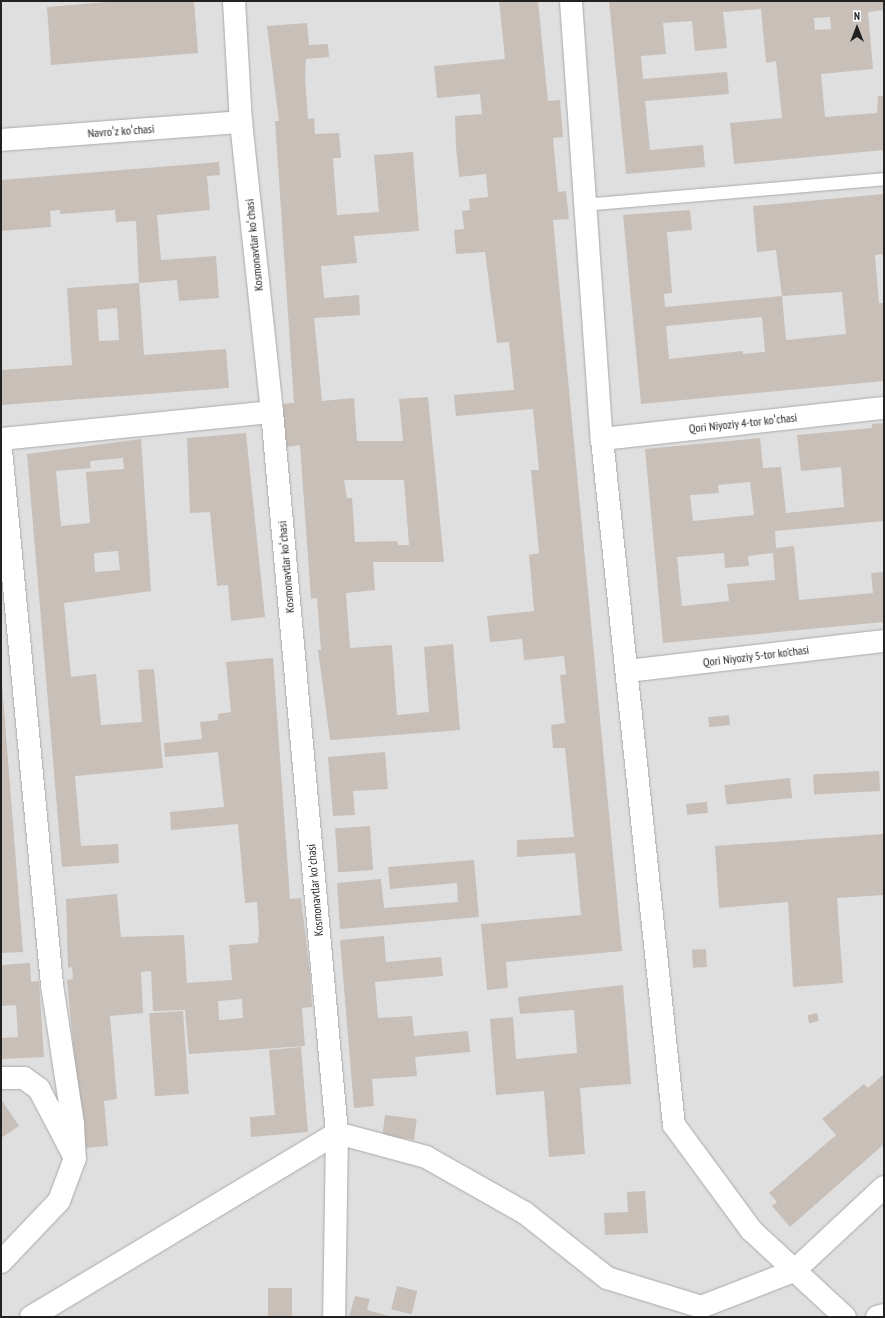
<!DOCTYPE html>
<html>
<head>
<meta charset="utf-8">
<style>
  body { margin:0 }
  #map { position:relative; width:885px; height:1318px; overflow:hidden; background:#f2efe9; font-family:"PT Sans Narrow",sans-serif }
  div>[style] { position:absolute }
  [style*='--x'] { left:calc(var(--x)*1px); top:calc(var(--y)*1px); width:calc(var(--w)*1px); rotate:calc(var(--a)*1deg) }
  .residential>* { inset:0; background:#e0dfdf; transform-origin:0 0 }
  .building>* { inset:0; background:#c7bfb8; transform-origin:0 0 }
  .roads { filter:drop-shadow(0 0 1px #a9a9a9) drop-shadow(0 0 1px #a9a9a9) }
  .service>* { height:12px; margin:-6px; padding:0 6px; transform-origin:6px; border-radius:6px; background:#fff }
  .minor>* { height:22px; margin:-11px; padding:0 11px; transform-origin:11px; border-radius:11px; background:#fff }
  span { translate:-50% -50%; white-space:nowrap; text-align:center; line-height:1.15; -webkit-text-stroke:3px #fff; paint-order:stroke }
  .street-label { font-size:12px; color:#222 }
  .frame { position:absolute; inset:0; border:2px solid #222; pointer-events:none }
  .north { position:absolute; left:837px; top:8px; width:40px; height:40px; -webkit-text-stroke:3px #fff; paint-order:stroke; rotate:0deg; font-size:11px; font-weight:700; line-height:16px; text-align:center; color:#222 }
  .north::after { content:''; display:block; margin:auto; width:14px; height:18px; background:#222; clip-path:polygon(50% 0,100% 100%,50% 72%,0 100%) }
</style>
</head>
<body>
<div id="map">
  <div class="residential">
    <i style="left:1px;top:1px;width:883px;height:1316px"></i>
  </div>
  <div class="building">
    <i style="clip-path:polygon(118px 1px,194px 1px,198px 53px,51px 65px,47px 7px)"></i>
    <i style="clip-path:polygon(499px 1px,538px 1px,548px 101px,560px 100px,563px 137px,553px 138px,558px 192px,566px 191px,569px 219px,553px 220px,622px 951px,506px 962px,508px 988px,487px 990px,481px 924px,581px 915px,575px 853px,517px 857px,517px 840px,574px 837px,565px 748px,553px 748px,551px 725px,565px 723px,560px 675px,566px 674px,564px 656px,524px 660px,522px 639px,490px 642px,487px 616px,534px 611px,529px 555px,539px 553px,531px 470px,539px 470px,533px 409px,456px 416px,454px 395px,514px 390px,509px 342px,497px 343px,485px 252px,456px 254px,454px 230px,464px 229px,462px 211px,470px 210px,469px 199px,488px 197px,486px 174px,459px 177px,456px 147px,455px 116px,482px 114px,480px 94px,437px 98px,434px 66px,505px 59px)"></i>
    <i style="clip-path:polygon(evenodd,609px 1px,884px 1px,884px 10px,868px 12px,873px 69px,821px 74px,825px 117px,877px 113px,878px 96px,884px 96px,884px 150px,734px 164px,730px 123px,782px 118px,776px 61px,766px 63px,761px 9px,723px 12px,727px 48px,695px 51px,692px 21px,663px 23px,666px 54px,641px 56px,643px 79px,727px 72px,729px 94px,645px 101px,650px 150px,703px 145px,705px 167px,626px 174px,609px 1px,830px 17px,831px 29px,815px 30px,814px 18px,830px 17px)"></i>
    <i style="clip-path:polygon(evenodd,307px 23px,309px 45px,328px 44px,329px 57px,306px 59px,305px 78px,308px 119px,314px 118px,315px 134px,339px 133px,341px 158px,333px 158px,337px 215px,379px 212px,374px 155px,413px 152px,419px 231px,354px 236px,357px 263px,321px 266px,324px 298px,359px 295px,360px 315px,314px 318px,322px 401px,354px 398px,357px 441px,403px 441px,399px 399px,428px 397px,444px 562px,373px 562px,375px 590px,346px 593px,350px 648px,392px 645px,397px 715px,429px 712px,424px 647px,453px 644px,460px 730px,330px 740px,318px 650px,321px 650px,317px 598px,311px 599px,300px 445px,286px 447px,282px 404px,294px 403px,275px 121px,279px 121px,267px 26px,307px 23px,344px 480px,404px 480px,409px 545px,398px 545px,397px 541px,355px 542px,352px 498px,347px 498px,344px 480px)"></i>
    <i style="clip-path:polygon(219px 162px,220px 175px,207px 176px,210px 210px,157px 215px,161px 260px,216px 256px,219px 298px,179px 301px,177px 280px,139px 283px,136px 221px,116px 222px,115px 210px,60px 214px,60px 210px,50px 211px,51px 227px,1px 231px,1px 180px)"></i>
    <i style="clip-path:polygon(evenodd,884px 194px,884px 254px,875px 255px,879px 303px,883px 303px,884px 314px,884px 381px,641px 404px,623px 215px,690px 210px,692px 230px,667px 232px,672px 293px,664px 294px,665px 307px,782px 296px,776px 250px,757px 252px,753px 206px,884px 194px,842px 292px,846px 334px,786px 340px,782px 296px,842px 292px,884px 194px,762px 317px,765px 352px,743px 354px,743px 351px,669px 359px,666px 326px,762px 317px)"></i>
    <i style="clip-path:polygon(evenodd,139px 283px,144px 355px,226px 349px,229px 388px,1px 405px,1px 370px,72px 365px,67px 288px,139px 283px,117px 308px,119px 340px,99px 341px,97px 310px,117px 308px)"></i>
    <i style="clip-path:polygon(evenodd,884px 423px,884px 521px,775px 531px,776px 548px,794px 546px,799px 600px,873px 593px,871px 573px,884px 572px,884px 622px,663px 643px,645px 449px,760px 438px,763px 468px,781px 467px,786px 513px,844px 507px,841px 467px,801px 471px,797px 435px,872px 428px,872px 424px,884px 423px,750px 482px,754px 515px,693px 521px,690px 495px,719px 493px,718px 485px,750px 482px,884px 423px,724px 553px,725px 568px,749px 566px,748px 556px,773px 553px,775px 580px,727px 584px,729px 601px,682px 606px,677px 557px,724px 553px)"></i>
    <i style="clip-path:polygon(246px 433px,265px 617px,231px 621px,228px 585px,217px 586px,210px 512px,190px 513px,187px 438px)"></i>
    <i style="clip-path:polygon(evenodd,141px 439px,151px 591px,64px 603px,71px 677px,96px 674px,101px 725px,142px 722px,138px 670px,154px 669px,163px 768px,75px 776px,81px 846px,118px 844px,119px 863px,62px 867px,27px 454px,141px 439px,123px 458px,124px 469px,86px 472px,90px 523px,61px 526px,56px 471px,91px 468px,90px 461px,123px 458px,141px 439px,118px 551px,120px 570px,95px 572px,94px 553px,118px 551px)"></i>
    <i style="clip-path:polygon(evenodd,273px 658px,290px 899px,301px 898px,310px 974px,312px 1007px,302px 1008px,305px 1046px,189px 1054px,185px 1010px,153px 1011px,151px 971px,141px 972px,143px 1013px,110px 1016px,117px 1099px,104px 1101px,108px 1146px,83px 1148px,67px 980px,73px 979px,72px 967px,68px 968px,66px 899px,117px 894px,121px 937px,184px 935px,187px 983px,232px 980px,229px 945px,258px 943px,259px 932px,257px 902px,245px 903px,238px 824px,171px 830px,170px 812px,224px 807px,218px 752px,165px 757px,164px 743px,202px 739px,200px 722px,218px 720px,218px 714px,231px 712px,226px 662px,273px 658px,242px 999px,243px 1018px,219px 1020px,218px 1001px,242px 999px)"></i>
    <i style="clip-path:polygon(1px 670px,23px 952px,1px 953px)"></i>
    <i style="left:729px;top:715px;width:10px;height:21px;rotate:84deg"></i>
    <i style="clip-path:polygon(385px 752px,388px 789px,353px 791px,355px 815px,333px 816px,328px 757px)"></i>
    <i style="left:879px;top:771px;width:20px;height:66px;rotate:87deg"></i>
    <i style="left:790px;top:778px;width:20px;height:66px;rotate:84deg"></i>
    <i style="left:707px;top:802px;width:11px;height:21px;rotate:85deg"></i>
    <i style="left:370px;top:826px;width:44px;height:35px;rotate:86deg"></i>
    <i style="clip-path:polygon(884px 834px,884px 895px,837px 898px,843px 983px,793px 987px,788px 902px,719px 908px,715px 846px)"></i>
    <i style="clip-path:polygon(474px 860px,479px 917px,340px 929px,337px 883px,381px 879px,384px 908px,458px 902px,457px 883px,390px 889px,388px 867px)"></i>
    <i style="clip-path:polygon(384px 936px,386px 962px,441px 957px,443px 976px,375px 982px,378px 1018px,412px 1016px,414px 1036px,468px 1031px,470px 1052px,415px 1057px,417px 1076px,372px 1079px,374px 1106px,354px 1108px,340px 940px)"></i>
    <i style="left:706px;top:949px;width:18px;height:14px;rotate:87deg"></i>
    <i style="clip-path:polygon(30px 963px,31px 982px,39px 981px,44px 1057px,1px 1059px,1px 1038px,18px 1037px,16px 1005px,1px 1006px,1px 965px)"></i>
    <i style="clip-path:polygon(623px 985px,631px 1084px,580px 1088px,585px 1154px,549px 1157px,544px 1091px,496px 1095px,490px 1019px,513px 1017px,516px 1059px,577px 1053px,574px 1010px,520px 1014px,518px 997px)"></i>
    <i style="left:183px;top:1011px;width:83px;height:34px;rotate:86deg"></i>
    <i style="left:817px;top:1013px;width:8px;height:10px;rotate:76deg"></i>
    <i style="clip-path:polygon(301px 1047px,308px 1132px,251px 1137px,250px 1117px,275px 1115px,269px 1050px)"></i>
    <i style="clip-path:polygon(884px 1074px,884px 1144px,790px 1227px,772px 1206px,777px 1202px,769px 1193px,836px 1135px,822px 1119px,864px 1084px,868px 1088px)"></i>
    <i style="clip-path:polygon(1px 1099px,19px 1126px,1px 1138px)"></i>
    <i style="left:385px;top:1115px;width:32px;height:21px;rotate:7deg"></i>
    <i style="clip-path:polygon(645px 1191px,648px 1233px,605px 1235px,604px 1213px,628px 1212px,627px 1192px)"></i>
    <i style="left:397px;top:1286px;width:21px;height:24px;rotate:14deg"></i>
    <i style="left:268px;top:1288px;width:24px;height:29px"></i>
    <i style="clip-path:polygon(355px 1296px,370px 1299px,367px 1310px,393px 1317px,349px 1317px)"></i>
  </div>
  <div class="roads">
    <div class="service">
      <i style="--x:583;--y:205;--w:302;--a:-4.9"></i>
    </div>
    <div class="minor">
      <i style="--x:234;--y:1;--w:121;--a:86.7"></i>
      <i style="--x:241;--y:122;--w:292;--a:83.9"></i>
      <i style="--x:272;--y:412;--w:724;--a:84.85"></i>
      <i style="--x:337;--y:1133;--w:92;--a:15.1"></i>
      <i style="--x:426;--y:1157;--w:114;--a:29.5"></i>
      <i style="--x:525;--y:1213;--w:105;--a:38.4"></i>
      <i style="--x:607;--y:1278;--w:98;--a:17.1"></i>
      <i style="--x:701;--y:1307;--w:100;--a:-21.2"></i>
      <i style="--x:794;--y:1271;--w:123;--a:-43"></i>
      <i style="--x:571;--y:1;--w:439;--a:86"></i>
      <i style="--x:602;--y:439;--w:690;--a:84.01"></i>
      <i style="--x:674;--y:1125;--w:130;--a:53.7"></i>
      <i style="--x:751;--y:1230;--w:128;--a:42.8"></i>
      <i style="--x:1;--y:140;--w:241;--a:-4.3"></i>
      <i style="--x:1;--y:439;--w:272;--a:-5.7"></i>
      <i style="--x:602;--y:439;--w:284;--a:-6.3"></i>
      <i style="--x:1;--y:450;--w:537;--a:84.55"></i>
      <i style="--x:52;--y:985;--w:141;--a:81.4"></i>
      <i style="--x:73;--y:1124;--w:34;--a:87"></i>
      <i style="--x:75;--y:1158;--w:46;--a:110.4"></i>
      <i style="--x:59;--y:1201;--w:84;--a:133.6"></i>
      <i style="--x:628;--y:671;--w:258;--a:-6.7"></i>
      <i style="--x:1;--y:1078;--w:23;--a:0"></i>
      <i style="--x:24;--y:1078;--w:19;--a:36"></i>
      <i style="--x:39;--y:1089;--w:71;--a:62.4"></i>
      <i style="--x:31;--y:1317;--w:357;--a:-31"></i>
      <i style="--x:337;--y:1133;--w:184;--a:90.9"></i>
      <i style="--x:877;--y:1317;--w:7;--a:-16"></i>
    </div>
  </div>
  <div class="street-label">
    <span style="left:121px;top:131px;rotate:-4deg">Navroʻz koʻchasi</span>
    <span style="left:254px;top:245px;rotate:-96deg">Kosmonavtlar koʻchasi</span>
    <span style="left:743px;top:423px;rotate:-6deg">Qori Niyoziy 4-tor koʻchasi</span>
    <span style="left:286px;top:567px;rotate:-95deg">Kosmonavtlar koʻchasi</span>
    <span style="left:756px;top:656px;rotate:-7deg">Qori Niyoziy 5-tor ko'chasi</span>
    <span style="left:315px;top:890px;rotate:-95deg">Kosmonavtlar koʻchasi</span>
  </div>
  <div class="frame"></div>
  <div class="north">N</div>
</div>
</body>
</html>
